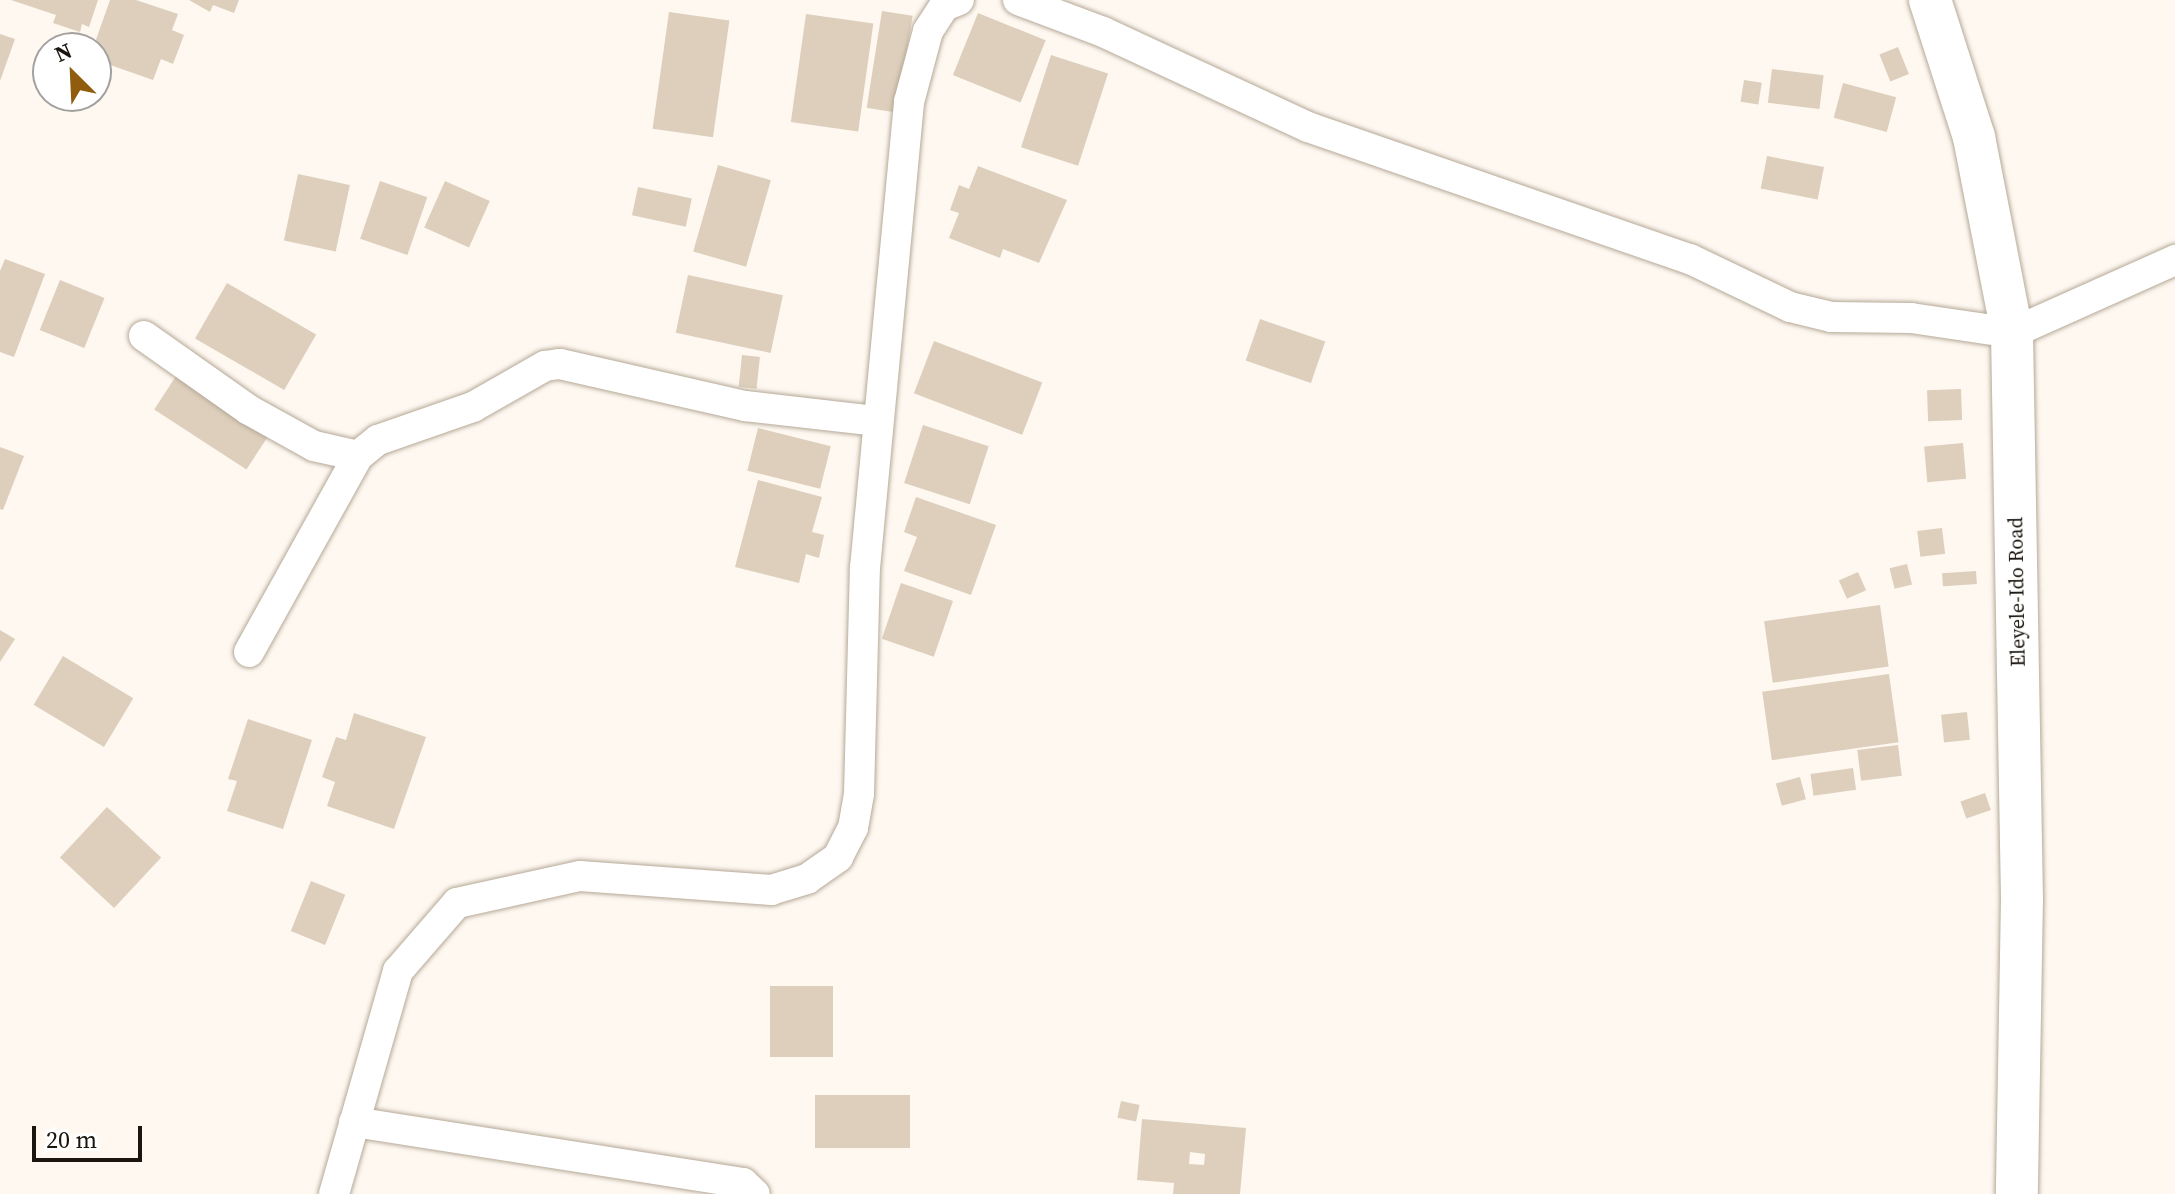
<!DOCTYPE html>
<html>
<head>
<meta charset="utf-8">
<style>
  body { margin:0 }
  #map { position:relative; width:2175px; height:1194px; overflow:hidden; background:#fef8f1; font-family:"Source Serif 4",serif }
  div>[style] { position:absolute }
  [style*='--x'] { left:calc(var(--x)*1px); top:calc(var(--y)*1px); width:calc(var(--w)*1px); rotate:calc(var(--a)*1deg) }
  .building>* { inset:0; background:#ddcfbc; transform-origin:0 0 }
  .roads { filter:drop-shadow(0 0 2px #b5a896) drop-shadow(0 0 2px #b5a896) }
  .street>* { height:30px; margin:-15px; padding:0 15px; transform-origin:15px; border-radius:15px; background:#fff }
  .secondary>* { height:42px; margin:-21px; padding:0 21px; transform-origin:21px; border-radius:21px; background:#fff }
  span { translate:-50% -50%; white-space:nowrap; text-align:center; line-height:1.15; -webkit-text-stroke:8px #fff; paint-order:stroke }
  .street-label { font-size:20px; color:#1a150e }
  .north { position:absolute; left:32px; top:32px; width:80px; height:80px; box-sizing:border-box; background:#fff; border:2px solid #a3a19f; border-radius:50%; rotate:336deg; font-size:22px; font-weight:700; line-height:32px; text-align:center; color:#1a150e }
  .north::after { content:''; display:block; margin:auto; width:28px; height:36px; background:#905c0e; clip-path:polygon(50% 0,100% 100%,50% 72%,0 100%) }
  .scale { position:absolute; left:32px; top:1126px; width:110px; height:36px; box-sizing:border-box; border:4px solid #1a150e; border-top:0; padding-left:10px; font-size:24px; line-height:28px; white-space:nowrap; color:#1a150e; -webkit-text-stroke:6px #fff; paint-order:stroke }
</style>
</head>
<body>
<div id="map">
  <div class="building">
    <i style="clip-path:polygon(11px 0,98px 0,89px 27px,82px 24px,80px 32px,53px 23px,56px 15px)"></i>
    <i style="clip-path:polygon(110px 0,136px 0,178px 14px,172px 30px,184px 35px,173px 64px,161px 59px,153px 80px,96px 60px,93px 48px)"></i>
    <i style="clip-path:polygon(189px 0,239px 0,234px 13px,213px 5px,210px 12px)"></i>
    <i style="left:882px;top:11px;width:31px;height:98px;rotate:9deg"></i>
    <i style="left:669px;top:12px;width:61px;height:118px;rotate:8deg"></i>
    <i style="left:978px;top:13px;width:73px;height:67px;rotate:22deg"></i>
    <i style="left:806px;top:14px;width:68px;height:109px;rotate:8deg"></i>
    <i style="clip-path:polygon(0 34px,15px 39px,0 81px)"></i>
    <i style="left:1898px;top:47px;width:29px;height:20px;rotate:68deg"></i>
    <i style="left:1051px;top:55px;width:60px;height:97px;rotate:18deg"></i>
    <i style="left:1772px;top:69px;width:52px;height:34px;rotate:7deg"></i>
    <i style="left:1744px;top:80px;width:18px;height:22px;rotate:9deg"></i>
    <i style="left:1843px;top:83px;width:55px;height:36px;rotate:15deg"></i>
    <i style="left:1767px;top:156px;width:58px;height:33px;rotate:11deg"></i>
    <i style="left:718px;top:165px;width:55px;height:90px;rotate:16deg"></i>
    <i style="clip-path:polygon(978px 166px,1067px 200px,1039px 263px,1003px 249px,1000px 258px,949px 238px,959px 213px,950px 210px,959px 185px,969px 189px)"></i>
    <i style="left:298px;top:174px;width:53px;height:68px;rotate:12deg"></i>
    <i style="left:380px;top:181px;width:50px;height:61px;rotate:19deg"></i>
    <i style="left:445px;top:181px;width:49px;height:51px;rotate:24deg"></i>
    <i style="left:638px;top:187px;width:55px;height:29px;rotate:12deg"></i>
    <i style="clip-path:polygon(5px 259px,45px 274px,14px 357px,0 352px,0 271px)"></i>
    <i style="left:688px;top:275px;width:97px;height:59px;rotate:12deg"></i>
    <i style="left:60px;top:280px;width:48px;height:54px;rotate:22deg"></i>
    <i style="left:227px;top:283px;width:103px;height:64px;rotate:30deg"></i>
    <i style="left:1260px;top:319px;width:69px;height:44px;rotate:19deg"></i>
    <i style="left:934px;top:341px;width:116px;height:56px;rotate:21deg"></i>
    <i style="left:742px;top:355px;width:18px;height:32px;rotate:6deg"></i>
    <i style="left:176px;top:376px;width:110px;height:40px;rotate:33deg"></i>
    <i style="left:1961px;top:389px;width:31px;height:34px;rotate:88deg"></i>
    <i style="left:923px;top:425px;width:69px;height:61px;rotate:18deg"></i>
    <i style="left:758px;top:428px;width:75px;height:44px;rotate:14deg"></i>
    <i style="left:1963px;top:443px;width:36px;height:39px;rotate:85deg"></i>
    <i style="clip-path:polygon(0 447px,24px 456px,3px 510px,0 509px)"></i>
    <i style="clip-path:polygon(758px 480px,822px 497px,812px 532px,824px 535px,819px 558px,806px 554px,799px 583px,735px 567px)"></i>
    <i style="clip-path:polygon(916px 497px,996px 525px,971px 595px,904px 571px,917px 537px,904px 532px)"></i>
    <i style="left:1942px;top:528px;width:26px;height:25px;rotate:83deg"></i>
    <i style="left:1907px;top:564px;width:21px;height:18px;rotate:76deg"></i>
    <i style="left:1976px;top:571px;width:13px;height:34px;rotate:86deg"></i>
    <i style="left:1858px;top:572px;width:20px;height:21px;rotate:66deg"></i>
    <i style="left:901px;top:583px;width:55px;height:59px;rotate:19deg"></i>
    <i style="left:1880px;top:605px;width:62px;height:117px;rotate:82deg"></i>
    <i style="clip-path:polygon(0 630px,15px 639px,0 662px)"></i>
    <i style="left:63px;top:656px;width:82px;height:57px;rotate:31deg"></i>
    <i style="left:1889px;top:674px;width:69px;height:128px;rotate:82deg"></i>
    <i style="left:1967px;top:712px;width:28px;height:26px;rotate:84deg"></i>
    <i style="clip-path:polygon(354px 713px,426px 737px,394px 829px,327px 806px,335px 782px,322px 777px,336px 737px,346px 740px)"></i>
    <i style="clip-path:polygon(248px 719px,312px 740px,283px 829px,227px 811px,237px 781px,228px 779px)"></i>
    <i style="left:1898px;top:745px;width:31px;height:41px;rotate:83deg"></i>
    <i style="left:1853px;top:768px;width:22px;height:43px;rotate:82deg"></i>
    <i style="left:1800px;top:777px;width:23px;height:25px;rotate:75deg"></i>
    <i style="left:1985px;top:793px;width:18px;height:26px;rotate:71deg"></i>
    <i style="left:107px;top:807px;width:74px;height:69px;rotate:43deg"></i>
    <i style="left:311px;top:881px;width:37px;height:54px;rotate:22deg"></i>
    <i style="left:833px;top:986px;width:71px;height:63px;rotate:90deg"></i>
    <i style="left:910px;top:1095px;width:53px;height:95px;rotate:90deg"></i>
    <i style="left:1121px;top:1101px;width:19px;height:17px;rotate:12deg"></i>
    <i style="clip-path:polygon(evenodd,1142px 1119px,1246px 1128px,1240px 1194px,1173px 1194px,1174px 1183px,1137px 1180px,1142px 1119px,1190px 1152px,1205px 1154px,1204px 1165px,1189px 1164px,1190px 1152px)"></i>
  </div>
  <div class="roads">
    <div class="street">
      <i style="--x:1018;--y:0;--w:91;--a:20.6"></i>
      <i style="--x:1103;--y:32;--w:226;--a:24.9"></i>
      <i style="--x:1308;--y:127;--w:404;--a:19.1"></i>
      <i style="--x:1690;--y:259;--w:111;--a:25.6"></i>
      <i style="--x:1790;--y:307;--w:42;--a:13.7"></i>
      <i style="--x:1831;--y:317;--w:80;--a:0.7"></i>
      <i style="--x:1911;--y:318;--w:102;--a:8.4"></i>
      <i style="--x:2012;--y:333;--w:179;--a:-24.1"></i>
      <i style="--x:144;--y:336;--w:128;--a:35.2"></i>
      <i style="--x:249;--y:410;--w:74;--a:29"></i>
      <i style="--x:314;--y:446;--w:45;--a:12.8"></i>
      <i style="--x:249;--y:652;--w:224;--a:-60.9"></i>
      <i style="--x:358;--y:456;--w:26;--a:-39"></i>
      <i style="--x:378;--y:440;--w:101;--a:-19.2"></i>
      <i style="--x:473;--y:407;--w:83;--a:-29.7"></i>
      <i style="--x:545;--y:366;--w:15;--a:-8"></i>
      <i style="--x:560;--y:364;--w:190;--a:12.8"></i>
      <i style="--x:745;--y:406;--w:132;--a:6.5"></i>
      <i style="--x:354;--y:1122;--w:394;--a:8.9"></i>
      <i style="--x:743;--y:1183;--w:16;--a:43"></i>
      <i style="--x:334;--y:1194;--w:232;--a:-74"></i>
      <i style="--x:398;--y:971;--w:90;--a:-49.1"></i>
      <i style="--x:457;--y:903;--w:126;--a:-12.4"></i>
      <i style="--x:580;--y:876;--w:192;--a:4.2"></i>
      <i style="--x:771;--y:890;--w:38;--a:-17"></i>
      <i style="--x:807;--y:879;--w:38;--a:-35"></i>
      <i style="--x:838;--y:857;--w:33;--a:-63"></i>
      <i style="--x:853;--y:828;--w:35;--a:-80"></i>
      <i style="--x:859;--y:794;--w:226;--a:-88.5"></i>
      <i style="--x:865;--y:568;--w:468;--a:-84.6"></i>
      <i style="--x:909;--y:102;--w:73;--a:-75"></i>
      <i style="--x:928;--y:31;--w:30;--a:-57"></i>
      <i style="--x:944;--y:6;--w:16;--a:-22"></i>
    </div>
    <div class="secondary">
      <i style="--x:1930;--y:0;--w:144;--a:72.2"></i>
      <i style="--x:1974;--y:137;--w:200;--a:79"></i>
      <i style="--x:2012;--y:333;--w:565;--a:88.99"></i>
      <i style="--x:2022;--y:898;--w:296;--a:91"></i>
    </div>
  </div>
  <div class="street-label">
    <span style="left:2017px;top:592px;rotate:-91deg">Eleyele-Ido Road</span>
  </div>
  <div class="north">N</div>
  <div class="scale">20 m</div>
</div>
</body>
</html>
